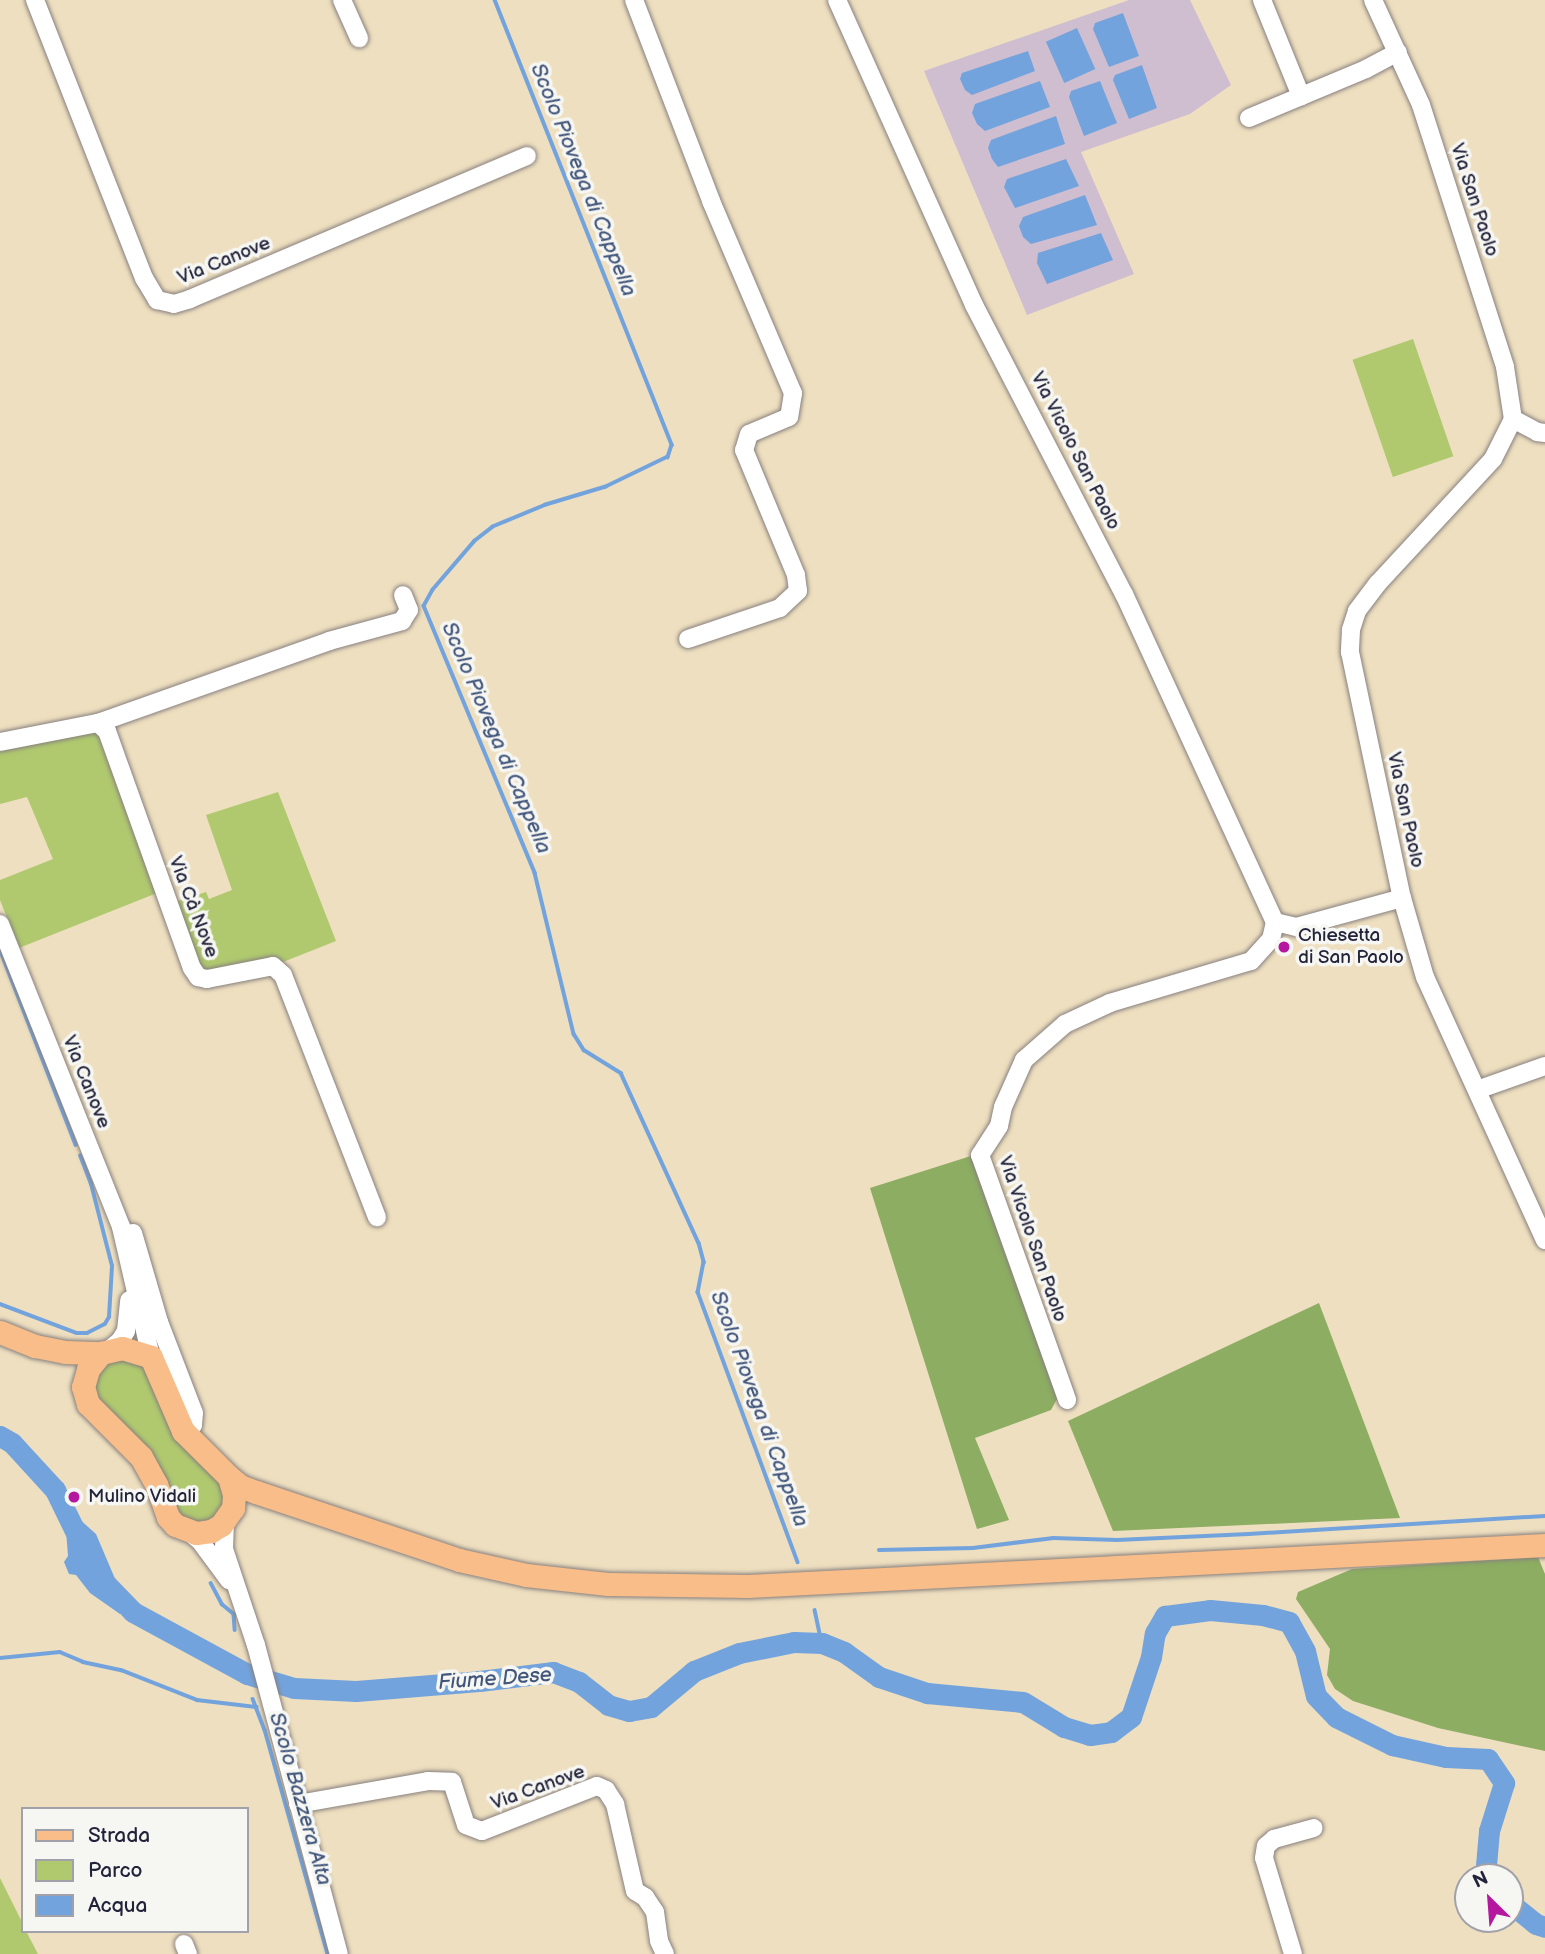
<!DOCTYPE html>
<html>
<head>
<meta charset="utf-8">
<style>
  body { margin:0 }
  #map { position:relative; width:1545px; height:1954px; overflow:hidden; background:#eedfc0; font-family:"Balsamiq Sans",sans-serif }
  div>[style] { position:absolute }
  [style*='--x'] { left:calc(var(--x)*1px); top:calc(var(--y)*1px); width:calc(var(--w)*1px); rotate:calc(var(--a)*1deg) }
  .industrial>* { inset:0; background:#cfbed0 }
  .green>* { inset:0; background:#b0c96f; transform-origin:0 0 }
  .forest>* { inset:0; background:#8cad62 }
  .water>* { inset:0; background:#73a3dd; transform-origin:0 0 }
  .stream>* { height:3.5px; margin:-1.75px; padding:0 1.75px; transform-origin:1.75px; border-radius:1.75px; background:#73a3dd }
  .river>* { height:21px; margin:-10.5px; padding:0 10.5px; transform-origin:10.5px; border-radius:10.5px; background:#73a3dd }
  .roads { filter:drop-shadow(0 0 2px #88807e) drop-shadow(0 0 2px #88807e) }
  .minor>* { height:18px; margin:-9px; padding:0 9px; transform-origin:9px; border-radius:9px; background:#fff }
  .major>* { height:23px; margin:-11.5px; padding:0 11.5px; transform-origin:11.5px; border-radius:11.5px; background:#f8bd89 }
  .dots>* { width:19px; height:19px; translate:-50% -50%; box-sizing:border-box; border:4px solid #f6f6f2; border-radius:50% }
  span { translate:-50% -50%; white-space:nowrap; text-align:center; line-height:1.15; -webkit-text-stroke:7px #f6f6f2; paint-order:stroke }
  .street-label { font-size:19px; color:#22223b }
  .poi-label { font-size:19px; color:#22223b }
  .left { translate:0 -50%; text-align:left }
  .water-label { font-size:21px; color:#42567c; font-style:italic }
  .legend { position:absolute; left:21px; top:1807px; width:228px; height:126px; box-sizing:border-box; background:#f6f6f2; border:2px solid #a1a1a9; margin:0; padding:9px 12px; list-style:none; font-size:21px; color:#22223b }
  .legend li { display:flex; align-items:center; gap:14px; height:35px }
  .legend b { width:35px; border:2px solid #a1a1a9 }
  .north { position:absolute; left:1454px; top:1863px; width:70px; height:70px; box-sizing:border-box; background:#f6f6f2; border:2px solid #a1a1a9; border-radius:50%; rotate:335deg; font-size:19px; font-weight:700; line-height:28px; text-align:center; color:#22223b }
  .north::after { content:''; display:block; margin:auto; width:24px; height:32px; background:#b5179e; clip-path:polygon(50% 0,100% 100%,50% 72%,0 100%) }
</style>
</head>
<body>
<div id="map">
  <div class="industrial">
    <i style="clip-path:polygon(1129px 0,1190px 0,1231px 85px,1190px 114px,1081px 152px,1134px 274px,1027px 315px,924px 71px)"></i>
  </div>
  <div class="green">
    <i style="left:1413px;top:339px;width:124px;height:64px;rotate:71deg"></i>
    <i style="clip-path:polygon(93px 731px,97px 732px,157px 893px,19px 948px,0 900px,0 880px,53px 859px,27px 797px,0 804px,0 749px)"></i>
    <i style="clip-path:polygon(278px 792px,336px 941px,273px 966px,207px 979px,168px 904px,206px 892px,209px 899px,232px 890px,206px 815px)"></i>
    <i style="clip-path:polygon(114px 1358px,145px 1366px,225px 1488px,223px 1511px,202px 1525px,179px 1516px,102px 1409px,93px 1388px,99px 1369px)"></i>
    <i style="clip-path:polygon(0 1878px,23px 1924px,23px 1931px,26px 1931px,38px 1954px,0 1954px)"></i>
  </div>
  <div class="forest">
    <i style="clip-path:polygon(974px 1155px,1058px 1397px,1051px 1410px,975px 1438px,1009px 1520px,977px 1529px,870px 1188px)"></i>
    <i style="clip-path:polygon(1319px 1303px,1400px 1518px,1113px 1531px,1068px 1421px)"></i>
    <i style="clip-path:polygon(1538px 1557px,1545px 1574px,1545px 1751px,1438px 1728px,1353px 1701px,1335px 1689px,1327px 1675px,1330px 1649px,1296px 1599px,1298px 1592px,1352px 1569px)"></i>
  </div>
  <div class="water">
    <i style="clip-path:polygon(1123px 13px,1139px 56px,1109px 67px,1093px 29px,1095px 23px)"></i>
    <i style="left:1077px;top:28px;width:45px;height:34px;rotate:66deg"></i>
    <i style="clip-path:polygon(1028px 51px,1035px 71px,972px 95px,965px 90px,960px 79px,962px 73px)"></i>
    <i style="clip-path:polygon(1142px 65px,1157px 108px,1129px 119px,1113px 80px,1115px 75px)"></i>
    <i style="clip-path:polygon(1040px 81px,1050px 107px,985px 131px,977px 124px,972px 113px,975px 104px)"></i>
    <i style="clip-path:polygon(1100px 81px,1117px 123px,1084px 136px,1069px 97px,1071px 91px)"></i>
    <i style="clip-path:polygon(1056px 116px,1065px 144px,998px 167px,992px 159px,988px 148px,991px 140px)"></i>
    <i style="clip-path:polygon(1066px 159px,1079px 186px,1015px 208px,1004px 187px,1007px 179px)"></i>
    <i style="clip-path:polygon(1085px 195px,1097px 225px,1031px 244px,1023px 237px,1019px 226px,1023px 217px)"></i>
    <i style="clip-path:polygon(1101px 233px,1113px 260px,1047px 284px,1037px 263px,1038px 253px)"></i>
    <i style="clip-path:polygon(67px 1505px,74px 1518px,77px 1517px,96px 1534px,116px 1581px,132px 1598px,120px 1614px,90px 1593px,76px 1575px,69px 1574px,64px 1562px,68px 1556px,65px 1518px,60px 1508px)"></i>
  </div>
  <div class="stream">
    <i style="--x:495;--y:0;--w:479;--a:68.3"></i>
    <i style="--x:672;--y:445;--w:13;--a:108"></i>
    <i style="--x:668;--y:457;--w:69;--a:154.2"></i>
    <i style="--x:606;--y:487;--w:63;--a:163.3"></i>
    <i style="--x:546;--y:505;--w:57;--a:157.5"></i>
    <i style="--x:493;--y:527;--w:23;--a:142"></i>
    <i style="--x:475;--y:541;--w:65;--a:130.6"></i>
    <i style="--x:433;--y:590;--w:18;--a:119"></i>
    <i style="--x:424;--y:606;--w:289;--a:67.4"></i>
    <i style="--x:535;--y:873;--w:166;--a:76.4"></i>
    <i style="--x:574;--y:1034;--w:19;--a:58"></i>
    <i style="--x:584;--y:1050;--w:44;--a:31.9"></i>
    <i style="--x:621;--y:1073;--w:187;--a:65.4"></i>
    <i style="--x:699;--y:1243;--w:20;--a:75"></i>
    <i style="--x:704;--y:1262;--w:31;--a:101"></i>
    <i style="--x:698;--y:1292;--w:288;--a:69.7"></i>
    <i style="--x:0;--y:949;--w:210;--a:68.8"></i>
    <i style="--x:0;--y:1304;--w:82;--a:20.6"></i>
    <i style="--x:77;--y:1333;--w:10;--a:0"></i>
    <i style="--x:87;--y:1333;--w:20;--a:-27"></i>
    <i style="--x:105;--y:1324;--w:8;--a:-60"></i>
    <i style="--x:109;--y:1317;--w:51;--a:-86.6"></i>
    <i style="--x:112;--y:1266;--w:85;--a:-104.4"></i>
    <i style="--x:91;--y:1184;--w:30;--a:-111"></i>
    <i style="--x:879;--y:1550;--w:94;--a:-1.2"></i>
    <i style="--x:973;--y:1548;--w:81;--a:-7.1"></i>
    <i style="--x:1053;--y:1538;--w:64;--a:1.8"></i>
    <i style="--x:1117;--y:1540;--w:132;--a:-2.6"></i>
    <i style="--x:1249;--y:1534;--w:297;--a:-3.5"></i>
    <i style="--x:211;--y:1583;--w:24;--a:62"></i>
    <i style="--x:222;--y:1604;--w:16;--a:40"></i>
    <i style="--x:234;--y:1614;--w:16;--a:86"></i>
    <i style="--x:815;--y:1610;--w:34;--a:78"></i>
    <i style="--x:0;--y:1658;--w:60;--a:-5.7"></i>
    <i style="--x:60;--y:1652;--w:25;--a:23"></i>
    <i style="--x:83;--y:1662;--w:39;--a:12"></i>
    <i style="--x:121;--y:1670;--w:82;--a:21.5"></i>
    <i style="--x:197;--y:1700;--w:60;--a:6.7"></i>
    <i style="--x:253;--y:1699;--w:33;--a:69"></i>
    <i style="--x:265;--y:1730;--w:233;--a:74.3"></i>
  </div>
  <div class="river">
    <i style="--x:0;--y:1436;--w:14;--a:30"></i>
    <i style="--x:12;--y:1443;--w:64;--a:47.5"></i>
    <i style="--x:55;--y:1490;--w:46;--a:64"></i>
    <i style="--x:107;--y:1585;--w:37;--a:46"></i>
    <i style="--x:133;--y:1612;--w:130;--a:28.5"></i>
    <i style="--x:247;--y:1674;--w:49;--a:16.6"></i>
    <i style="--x:294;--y:1688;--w:62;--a:2.8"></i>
    <i style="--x:356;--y:1691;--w:123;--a:-4.6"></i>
    <i style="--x:479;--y:1681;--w:75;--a:-6.9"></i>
    <i style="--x:553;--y:1672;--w:28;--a:21"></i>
    <i style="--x:579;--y:1682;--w:37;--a:38"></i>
    <i style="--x:608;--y:1705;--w:22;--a:16"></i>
    <i style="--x:629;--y:1711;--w:22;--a:-10"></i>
    <i style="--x:651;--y:1707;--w:56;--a:-39.9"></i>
    <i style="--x:694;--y:1671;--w:48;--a:-21.8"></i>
    <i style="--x:739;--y:1653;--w:56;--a:-11.3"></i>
    <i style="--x:794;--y:1642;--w:28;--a:2"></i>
    <i style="--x:822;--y:1643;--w:24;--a:22"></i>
    <i style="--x:844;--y:1652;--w:43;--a:35.5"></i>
    <i style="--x:879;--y:1677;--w:51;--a:18.4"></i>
    <i style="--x:927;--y:1693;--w:96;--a:5.4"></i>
    <i style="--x:1023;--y:1702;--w:48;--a:31.4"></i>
    <i style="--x:1064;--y:1727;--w:27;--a:17"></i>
    <i style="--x:1090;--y:1735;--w:21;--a:-8"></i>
    <i style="--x:1111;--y:1732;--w:25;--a:-37"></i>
    <i style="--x:1131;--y:1717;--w:63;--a:-71.6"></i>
    <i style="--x:1151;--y:1657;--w:24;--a:-81"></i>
    <i style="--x:1155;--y:1633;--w:20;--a:-60"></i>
    <i style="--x:1165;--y:1616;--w:45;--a:-7.6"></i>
    <i style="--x:1210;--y:1610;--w:53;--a:5.4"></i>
    <i style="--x:1263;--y:1615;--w:27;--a:15"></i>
    <i style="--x:1289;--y:1622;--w:33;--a:61"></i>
    <i style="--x:1305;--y:1651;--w:46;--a:76.3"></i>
    <i style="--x:1316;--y:1696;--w:29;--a:46"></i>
    <i style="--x:1336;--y:1717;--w:63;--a:26.6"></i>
    <i style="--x:1392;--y:1745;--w:55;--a:12.5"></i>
    <i style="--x:1446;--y:1757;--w:42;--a:2.7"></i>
    <i style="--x:1488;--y:1759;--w:29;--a:56"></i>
    <i style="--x:1504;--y:1783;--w:50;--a:107.4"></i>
    <i style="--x:1489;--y:1831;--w:37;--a:95"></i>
    <i style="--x:1486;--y:1868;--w:11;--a:56"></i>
    <i style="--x:1510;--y:1903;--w:33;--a:39"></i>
    <i style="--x:1536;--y:1924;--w:9;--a:18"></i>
  </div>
  <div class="roads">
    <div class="minor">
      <i style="--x:35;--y:0;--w:299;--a:68.6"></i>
      <i style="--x:144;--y:278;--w:26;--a:59"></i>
      <i style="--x:157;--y:300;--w:17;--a:13"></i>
      <i style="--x:174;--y:304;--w:17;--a:-17"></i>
      <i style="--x:190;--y:299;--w:366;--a:-23"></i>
      <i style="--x:342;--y:0;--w:42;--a:65.9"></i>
      <i style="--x:634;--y:0;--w:215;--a:69"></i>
      <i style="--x:711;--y:201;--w:209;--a:66.9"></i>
      <i style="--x:793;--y:393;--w:24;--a:99"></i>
      <i style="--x:789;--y:417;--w:43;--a:157"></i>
      <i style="--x:749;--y:434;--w:17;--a:107"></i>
      <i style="--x:744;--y:450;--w:135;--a:67.4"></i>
      <i style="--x:796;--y:575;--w:16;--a:83"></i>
      <i style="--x:798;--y:591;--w:25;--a:137"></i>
      <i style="--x:780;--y:608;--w:97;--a:161.4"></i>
      <i style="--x:837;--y:0;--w:334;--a:65.8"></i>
      <i style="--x:974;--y:305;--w:326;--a:62.6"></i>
      <i style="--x:1124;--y:594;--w:361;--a:65.3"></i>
      <i style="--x:1275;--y:922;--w:17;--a:103"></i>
      <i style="--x:1271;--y:939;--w:30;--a:132"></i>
      <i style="--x:1251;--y:961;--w:147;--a:163.4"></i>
      <i style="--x:1110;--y:1003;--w:50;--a:155"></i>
      <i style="--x:1065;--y:1024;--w:55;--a:138.7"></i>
      <i style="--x:1024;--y:1060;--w:51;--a:114.1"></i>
      <i style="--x:1003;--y:1107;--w:19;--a:102"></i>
      <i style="--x:999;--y:1126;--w:35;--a:123"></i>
      <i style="--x:980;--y:1155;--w:260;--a:70.4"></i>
      <i style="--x:1262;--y:0;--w:104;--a:67.9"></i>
      <i style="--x:1373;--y:0;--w:115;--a:65.4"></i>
      <i style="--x:1421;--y:105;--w:275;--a:72.2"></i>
      <i style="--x:1505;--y:367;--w:53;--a:81.3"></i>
      <i style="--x:1513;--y:419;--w:45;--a:116.6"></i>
      <i style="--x:1493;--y:459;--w:169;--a:132.8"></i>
      <i style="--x:1378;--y:583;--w:35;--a:127"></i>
      <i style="--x:1357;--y:611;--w:20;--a:108"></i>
      <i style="--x:1351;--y:630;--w:22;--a:93"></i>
      <i style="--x:1350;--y:652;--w:251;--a:78.1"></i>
      <i style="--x:1402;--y:898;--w:82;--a:73.8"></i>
      <i style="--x:1425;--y:977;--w:289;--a:65.5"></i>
      <i style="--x:1249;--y:118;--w:127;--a:-22.7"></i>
      <i style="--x:1366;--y:69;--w:36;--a:-28"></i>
      <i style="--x:1513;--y:419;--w:27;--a:28"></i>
      <i style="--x:1537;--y:432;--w:8;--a:7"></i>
      <i style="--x:98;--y:723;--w:12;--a:42"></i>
      <i style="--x:107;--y:731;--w:252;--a:70.3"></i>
      <i style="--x:192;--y:968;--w:11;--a:56"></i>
      <i style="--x:198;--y:977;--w:9;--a:13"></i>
      <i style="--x:207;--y:979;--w:67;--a:-11.1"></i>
      <i style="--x:273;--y:966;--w:13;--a:42"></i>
      <i style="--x:283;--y:975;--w:260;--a:68.8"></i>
      <i style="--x:0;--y:742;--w:100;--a:-11"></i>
      <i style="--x:98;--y:723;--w:245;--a:-19.5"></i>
      <i style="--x:329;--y:641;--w:76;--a:-15.3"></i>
      <i style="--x:402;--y:621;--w:13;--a:-58"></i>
      <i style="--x:409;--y:610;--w:16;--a:-112"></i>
      <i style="--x:1275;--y:922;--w:22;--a:13"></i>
      <i style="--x:1296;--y:927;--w:110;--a:-15.3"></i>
      <i style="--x:0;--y:924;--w:326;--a:68.2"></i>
      <i style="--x:121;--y:1227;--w:133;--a:77"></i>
      <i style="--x:1477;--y:1090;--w:72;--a:-19.4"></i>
      <i style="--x:133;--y:1233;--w:93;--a:73.7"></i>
      <i style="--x:159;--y:1322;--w:97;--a:69"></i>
      <i style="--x:194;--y:1413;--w:12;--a:95"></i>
      <i style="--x:193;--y:1425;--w:12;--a:149"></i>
      <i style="--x:110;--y:1349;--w:13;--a:-39"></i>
      <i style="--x:120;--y:1341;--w:12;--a:-59"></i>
      <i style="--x:126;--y:1331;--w:31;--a:-84"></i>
      <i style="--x:225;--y:1520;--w:29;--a:92"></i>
      <i style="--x:224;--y:1549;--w:101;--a:71.6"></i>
      <i style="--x:256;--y:1645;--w:320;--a:75"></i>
      <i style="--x:189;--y:1532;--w:14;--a:39"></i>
      <i style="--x:200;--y:1541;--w:49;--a:53.4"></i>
      <i style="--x:298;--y:1804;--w:132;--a:-10"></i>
      <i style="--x:428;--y:1781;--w:24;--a:2"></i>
      <i style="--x:452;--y:1782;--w:45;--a:72"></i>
      <i style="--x:466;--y:1825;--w:17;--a:21"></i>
      <i style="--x:482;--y:1831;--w:123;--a:-21.4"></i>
      <i style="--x:597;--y:1786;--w:10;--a:24"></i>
      <i style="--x:606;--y:1790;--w:17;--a:57"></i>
      <i style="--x:615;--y:1804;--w:89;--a:77.1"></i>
      <i style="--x:635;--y:1891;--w:12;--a:31"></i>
      <i style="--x:645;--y:1897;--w:18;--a:56"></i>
      <i style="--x:655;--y:1912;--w:29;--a:82"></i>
      <i style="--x:659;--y:1941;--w:14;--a:65"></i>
      <i style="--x:184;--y:1944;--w:11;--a:68"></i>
      <i style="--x:1293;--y:1954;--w:100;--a:-106.8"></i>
      <i style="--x:1264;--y:1858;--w:12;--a:-81"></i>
      <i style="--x:1266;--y:1846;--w:11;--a:-41"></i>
      <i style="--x:1274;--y:1839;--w:41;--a:-15.4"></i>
    </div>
    <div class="major">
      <i style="--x:0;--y:1332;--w:38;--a:22"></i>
      <i style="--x:35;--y:1346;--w:31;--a:11"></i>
      <i style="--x:65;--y:1352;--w:36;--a:2"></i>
      <i style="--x:122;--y:1348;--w:30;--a:17"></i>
      <i style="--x:151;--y:1357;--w:81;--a:66.6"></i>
      <i style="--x:183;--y:1431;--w:65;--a:45"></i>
      <i style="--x:229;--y:1477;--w:19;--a:74"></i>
      <i style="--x:234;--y:1495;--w:13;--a:94"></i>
      <i style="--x:233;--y:1508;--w:21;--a:125"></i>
      <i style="--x:221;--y:1525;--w:12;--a:149"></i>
      <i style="--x:211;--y:1531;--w:15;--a:172"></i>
      <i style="--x:196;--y:1533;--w:22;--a:-159"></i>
      <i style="--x:175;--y:1525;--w:11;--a:-131"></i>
      <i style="--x:168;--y:1517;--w:35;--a:-110"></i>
      <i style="--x:156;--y:1484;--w:31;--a:-119"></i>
      <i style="--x:141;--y:1457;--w:75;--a:-135"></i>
      <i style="--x:88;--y:1404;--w:18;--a:-106"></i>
      <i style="--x:83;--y:1387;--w:19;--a:-74"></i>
      <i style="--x:88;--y:1369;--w:21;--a:-51"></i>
      <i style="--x:101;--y:1353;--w:22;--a:-13"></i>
      <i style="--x:229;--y:1477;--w:14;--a:39"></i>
      <i style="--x:240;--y:1486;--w:17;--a:21"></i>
      <i style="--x:256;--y:1492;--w:214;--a:18.5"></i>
      <i style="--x:459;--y:1560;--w:69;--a:12.6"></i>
      <i style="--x:526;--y:1575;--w:82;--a:6.3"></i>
      <i style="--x:608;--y:1584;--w:140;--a:0.8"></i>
      <i style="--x:748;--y:1586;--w:798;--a:-2.94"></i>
    </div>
  </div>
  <div class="dots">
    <i style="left:1284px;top:947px;background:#b5179e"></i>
    <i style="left:74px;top:1497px;background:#b5179e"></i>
  </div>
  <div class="street-label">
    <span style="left:1474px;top:200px;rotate:72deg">Via San Paolo</span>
    <span style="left:224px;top:261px;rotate:-22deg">Via Canove</span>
    <span style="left:1075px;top:451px;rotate:63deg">Via Vicolo San Paolo</span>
    <span style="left:1405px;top:810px;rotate:78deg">Via San Paolo</span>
    <span style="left:193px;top:907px;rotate:69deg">Via Cà Nove</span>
    <span style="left:86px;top:1082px;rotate:68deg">Via Canove</span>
    <span style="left:1032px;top:1239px;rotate:71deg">Via Vicolo San Paolo</span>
    <span style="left:538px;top:1788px;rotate:-20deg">Via Canove</span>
  </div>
  <div class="poi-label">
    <span class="left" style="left:1298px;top:947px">Chiesetta<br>di San Paolo</span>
    <span class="left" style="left:88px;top:1497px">Mulino Vidali</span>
  </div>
  <div class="water-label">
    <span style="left:583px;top:180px;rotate:68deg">Scolo Piovega di Cappella</span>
    <span style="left:496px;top:738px;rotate:67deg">Scolo Piovega di Cappella</span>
    <span style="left:759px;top:1409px;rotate:70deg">Scolo Piovega di Cappella</span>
    <span style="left:495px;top:1679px;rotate:-4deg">Fiume Dese</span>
    <span style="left:300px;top:1799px;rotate:74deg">Scolo Bazzera Alta</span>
  </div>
  <ul class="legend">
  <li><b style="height:9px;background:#f8bd89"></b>Strada</li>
  <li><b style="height:19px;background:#b0c96f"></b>Parco</li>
  <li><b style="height:19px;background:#73a3dd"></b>Acqua</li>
  </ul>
  <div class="north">N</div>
</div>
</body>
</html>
